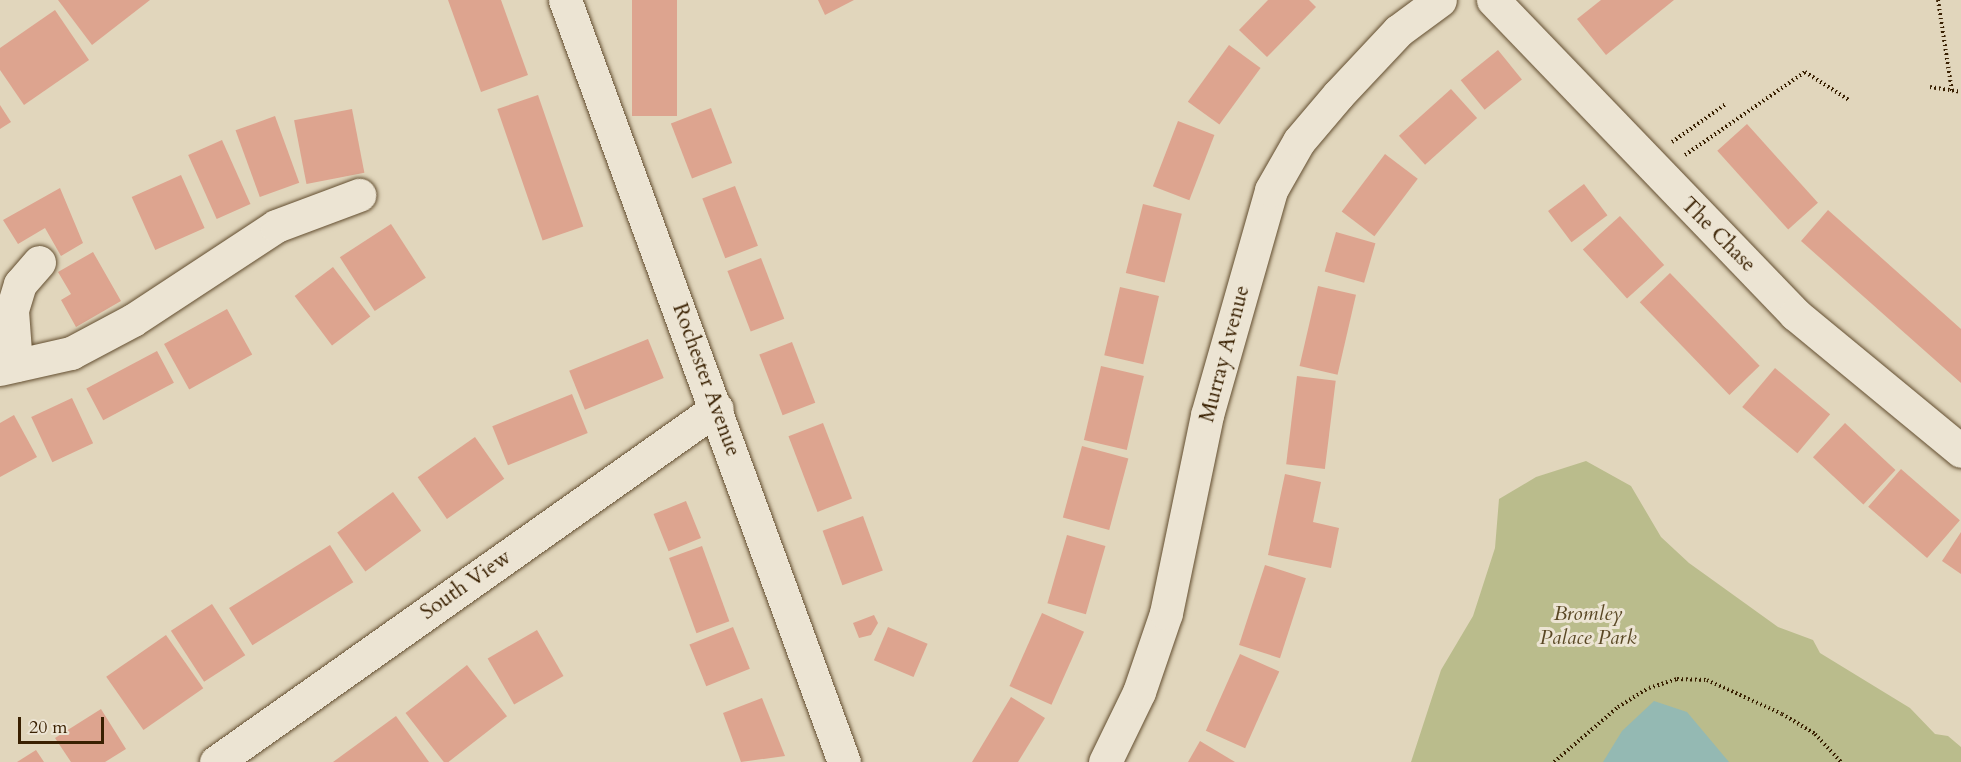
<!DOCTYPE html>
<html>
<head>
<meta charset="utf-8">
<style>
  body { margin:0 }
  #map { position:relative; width:1961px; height:762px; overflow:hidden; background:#e1d6bc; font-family:Cardo,serif }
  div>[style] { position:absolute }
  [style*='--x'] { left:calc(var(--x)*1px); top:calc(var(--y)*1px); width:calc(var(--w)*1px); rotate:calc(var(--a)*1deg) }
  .green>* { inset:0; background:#babc8c }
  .water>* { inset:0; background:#94b9b3 }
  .building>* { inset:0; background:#dda48f; transform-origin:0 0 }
  .path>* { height:4px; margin-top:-2px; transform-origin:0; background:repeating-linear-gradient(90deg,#392001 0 1.5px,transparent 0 4.5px) }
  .roads { filter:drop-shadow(0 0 2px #634e30) drop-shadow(0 0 2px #634e30) }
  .minor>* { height:33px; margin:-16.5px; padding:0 16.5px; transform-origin:16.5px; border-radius:16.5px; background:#ece4d3 }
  span { translate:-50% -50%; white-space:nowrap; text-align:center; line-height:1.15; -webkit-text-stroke:6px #ece4d3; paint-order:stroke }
  .street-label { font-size:21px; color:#392001 }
  .park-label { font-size:21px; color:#594724; font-style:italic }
  .scale { position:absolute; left:18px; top:717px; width:86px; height:27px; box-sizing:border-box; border:3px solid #392001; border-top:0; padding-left:8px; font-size:18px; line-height:21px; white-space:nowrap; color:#392001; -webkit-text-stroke:4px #ece4d3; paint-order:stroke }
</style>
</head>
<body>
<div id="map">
  <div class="green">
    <i style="clip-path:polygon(1586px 461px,1631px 486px,1661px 537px,1689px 563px,1778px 627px,1813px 640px,1820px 653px,1910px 708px,1935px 734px,1948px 736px,1961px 747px,1961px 762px,1411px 762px,1441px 670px,1473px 616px,1495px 548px,1499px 499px,1536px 477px)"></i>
  </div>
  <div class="water">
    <i style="clip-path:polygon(1654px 701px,1687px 712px,1729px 762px,1603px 762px,1622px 731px)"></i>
  </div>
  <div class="building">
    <i style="clip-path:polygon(58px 0,150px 0,92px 45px)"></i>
    <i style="clip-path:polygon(448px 0,501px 0,528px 75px,481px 92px)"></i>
    <i style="left:632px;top:0;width:45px;height:116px"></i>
    <i style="clip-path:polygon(818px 0,854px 0,825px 15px)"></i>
    <i style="clip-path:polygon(1268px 0,1309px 0,1316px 7px,1267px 57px,1239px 30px)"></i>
    <i style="clip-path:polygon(1601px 0,1674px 0,1606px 55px,1577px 19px)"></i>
    <i style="clip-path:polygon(55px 10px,89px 60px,24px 105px,0 70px,0 48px)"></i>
    <i style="left:1229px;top:45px;width:39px;height:70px;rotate:36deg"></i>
    <i style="left:1498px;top:50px;width:38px;height:48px;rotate:51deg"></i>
    <i style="left:1451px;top:89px;width:39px;height:70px;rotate:48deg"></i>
    <i style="left:538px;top:95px;width:139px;height:43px;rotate:71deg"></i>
    <i style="clip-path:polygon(0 105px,11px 122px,0 129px)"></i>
    <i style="left:711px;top:108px;width:59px;height:43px;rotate:69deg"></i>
    <i style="left:352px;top:109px;width:65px;height:59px;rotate:79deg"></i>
    <i style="left:275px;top:116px;width:71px;height:42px;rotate:70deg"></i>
    <i style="left:1178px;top:121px;width:39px;height:70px;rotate:21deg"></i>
    <i style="left:1747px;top:124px;width:106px;height:40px;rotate:48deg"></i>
    <i style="left:222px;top:140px;width:70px;height:37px;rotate:66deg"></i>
    <i style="left:1385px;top:154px;width:41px;height:72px;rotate:37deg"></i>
    <i style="left:181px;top:175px;width:58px;height:54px;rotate:66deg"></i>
    <i style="left:1584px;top:184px;width:39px;height:45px;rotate:53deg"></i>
    <i style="left:735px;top:186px;width:64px;height:35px;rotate:69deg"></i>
    <i style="clip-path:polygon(60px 188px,83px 243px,61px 256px,45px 228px,18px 244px,3px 220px)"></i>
    <i style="left:1143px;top:204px;width:40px;height:71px;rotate:14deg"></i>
    <i style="clip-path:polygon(1828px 210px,1961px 329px,1961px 383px,1801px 241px)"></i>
    <i style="left:1620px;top:216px;width:66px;height:50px;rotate:48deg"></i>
    <i style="left:391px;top:224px;width:64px;height:61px;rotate:57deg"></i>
    <i style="left:1336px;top:232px;width:41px;height:41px;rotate:16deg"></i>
    <i style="clip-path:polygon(93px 252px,121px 301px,76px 327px,61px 300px,71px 294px,58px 272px)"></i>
    <i style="left:761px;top:258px;width:65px;height:36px;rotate:69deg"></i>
    <i style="left:333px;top:267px;width:62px;height:48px;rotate:53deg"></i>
    <i style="left:1670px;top:273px;width:129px;height:42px;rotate:46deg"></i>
    <i style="left:1318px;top:286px;width:39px;height:82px;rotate:13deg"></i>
    <i style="left:1120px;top:287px;width:40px;height:70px;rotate:13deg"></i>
    <i style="left:227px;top:309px;width:52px;height:72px;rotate:61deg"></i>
    <i style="left:648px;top:339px;width:42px;height:85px;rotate:68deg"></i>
    <i style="left:792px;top:342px;width:65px;height:35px;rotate:69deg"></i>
    <i style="left:157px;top:351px;width:36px;height:80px;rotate:62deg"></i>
    <i style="left:1101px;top:366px;width:44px;height:76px;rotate:13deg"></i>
    <i style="left:1775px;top:368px;width:72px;height:51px;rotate:40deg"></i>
    <i style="left:1297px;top:376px;width:39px;height:89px;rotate:7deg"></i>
    <i style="left:572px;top:394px;width:42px;height:86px;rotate:68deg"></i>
    <i style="left:72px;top:398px;width:50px;height:45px;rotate:65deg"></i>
    <i style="clip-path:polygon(14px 415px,37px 457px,0 477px,0 423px)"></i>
    <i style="left:823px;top:423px;width:81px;height:37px;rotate:69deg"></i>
    <i style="left:1845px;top:423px;width:69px;height:47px;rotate:43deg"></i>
    <i style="left:475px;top:437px;width:51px;height:70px;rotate:55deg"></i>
    <i style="left:1082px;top:446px;width:48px;height:74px;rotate:15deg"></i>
    <i style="left:1901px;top:469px;width:78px;height:50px;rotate:41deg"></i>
    <i style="clip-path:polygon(1285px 474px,1321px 482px,1313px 522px,1339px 528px,1331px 568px,1268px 555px)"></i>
    <i style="left:393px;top:492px;width:48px;height:69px;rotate:54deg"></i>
    <i style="left:686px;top:501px;width:40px;height:35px;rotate:68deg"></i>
    <i style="left:863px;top:516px;width:58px;height:43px;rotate:70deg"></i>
    <i style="clip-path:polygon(1961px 532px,1961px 574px,1942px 561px)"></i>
    <i style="left:1067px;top:535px;width:40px;height:71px;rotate:16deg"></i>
    <i style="left:330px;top:545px;width:44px;height:119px;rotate:58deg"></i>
    <i style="left:702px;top:546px;width:80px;height:35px;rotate:70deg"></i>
    <i style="left:1265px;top:565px;width:43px;height:84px;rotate:18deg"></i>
    <i style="left:212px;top:604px;width:61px;height:49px;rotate:57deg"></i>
    <i style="left:1042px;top:613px;width:46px;height:80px;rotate:24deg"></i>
    <i style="clip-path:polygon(874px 615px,878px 623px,871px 635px,859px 638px,853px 623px)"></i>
    <i style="left:733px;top:627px;width:45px;height:47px;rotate:68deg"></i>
    <i style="left:888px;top:627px;width:43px;height:36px;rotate:23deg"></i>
    <i style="left:537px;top:630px;width:53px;height:57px;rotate:60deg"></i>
    <i style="left:166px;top:635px;width:65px;height:73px;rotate:55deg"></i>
    <i style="left:1240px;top:654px;width:43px;height:84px;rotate:24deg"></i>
    <i style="left:467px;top:665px;width:65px;height:78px;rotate:52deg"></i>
    <i style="clip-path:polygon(1011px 697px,1045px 718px,1018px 762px,972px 762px)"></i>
    <i style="clip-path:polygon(762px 698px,785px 756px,741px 762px,723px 713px)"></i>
    <i style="clip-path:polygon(101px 709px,126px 749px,105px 762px,71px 762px,55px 738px)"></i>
    <i style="clip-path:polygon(396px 716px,429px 762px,333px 762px)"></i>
    <i style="clip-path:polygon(1200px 741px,1235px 762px,1188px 762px)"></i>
    <i style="clip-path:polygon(36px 750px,44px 762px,17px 762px)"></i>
  </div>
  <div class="path">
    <i style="--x:1938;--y:0;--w:93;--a:81.3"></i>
    <i style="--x:1930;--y:87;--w:31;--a:9"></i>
    <i style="--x:1672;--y:142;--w:67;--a:-35.3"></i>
    <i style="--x:1685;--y:155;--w:146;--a:-34.7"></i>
    <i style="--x:1805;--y:72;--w:52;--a:32.5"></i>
    <i style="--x:1554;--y:762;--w:84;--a:-40.7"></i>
    <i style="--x:1618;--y:707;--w:36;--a:-32"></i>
    <i style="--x:1649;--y:688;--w:29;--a:-18"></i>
    <i style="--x:1677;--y:679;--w:30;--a:2"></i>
    <i style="--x:1707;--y:680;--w:82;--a:24.4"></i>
    <i style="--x:1782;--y:714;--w:39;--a:31"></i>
    <i style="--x:1815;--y:734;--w:38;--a:47"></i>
  </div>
  <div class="roads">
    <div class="minor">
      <i style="--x:565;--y:0;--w:811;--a:69.89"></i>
      <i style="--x:1493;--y:0;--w:436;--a:46.1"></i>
      <i style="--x:1795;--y:314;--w:215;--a:39.5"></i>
      <i style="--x:16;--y:365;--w:55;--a:-94.2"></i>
      <i style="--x:12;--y:310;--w:27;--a:-73"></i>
      <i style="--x:20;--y:284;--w:29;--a:-49"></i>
      <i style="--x:0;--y:369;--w:73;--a:-12.7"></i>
      <i style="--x:71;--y:353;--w:70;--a:-28"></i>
      <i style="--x:133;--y:320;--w:171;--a:-33.3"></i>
      <i style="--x:276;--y:226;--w:89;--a:-20.5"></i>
      <i style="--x:216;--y:762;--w:613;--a:-35.24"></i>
      <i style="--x:1105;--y:762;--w:78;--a:-64.1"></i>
      <i style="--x:1139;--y:692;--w:83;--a:-71.1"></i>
      <i style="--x:1166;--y:613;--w:202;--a:-78.3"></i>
      <i style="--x:1207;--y:415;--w:234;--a:-74.1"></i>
      <i style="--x:1271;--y:190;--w:56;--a:-60.3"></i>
      <i style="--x:1299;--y:141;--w:60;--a:-49.7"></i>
      <i style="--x:1338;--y:95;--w:88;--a:-46.8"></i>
      <i style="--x:1398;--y:31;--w:52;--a:-36.4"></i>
    </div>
  </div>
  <div class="street-label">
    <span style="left:1718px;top:235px;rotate:45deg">The Chase</span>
    <span style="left:1225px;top:354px;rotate:-75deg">Murray Avenue</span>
    <span style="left:706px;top:380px;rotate:70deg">Rochester Avenue</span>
    <span style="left:466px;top:585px;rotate:-35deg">South View</span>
  </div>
  <div class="park-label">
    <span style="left:1588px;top:626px">Bromley<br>Palace Park</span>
  </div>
  <div class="scale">20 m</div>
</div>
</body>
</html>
